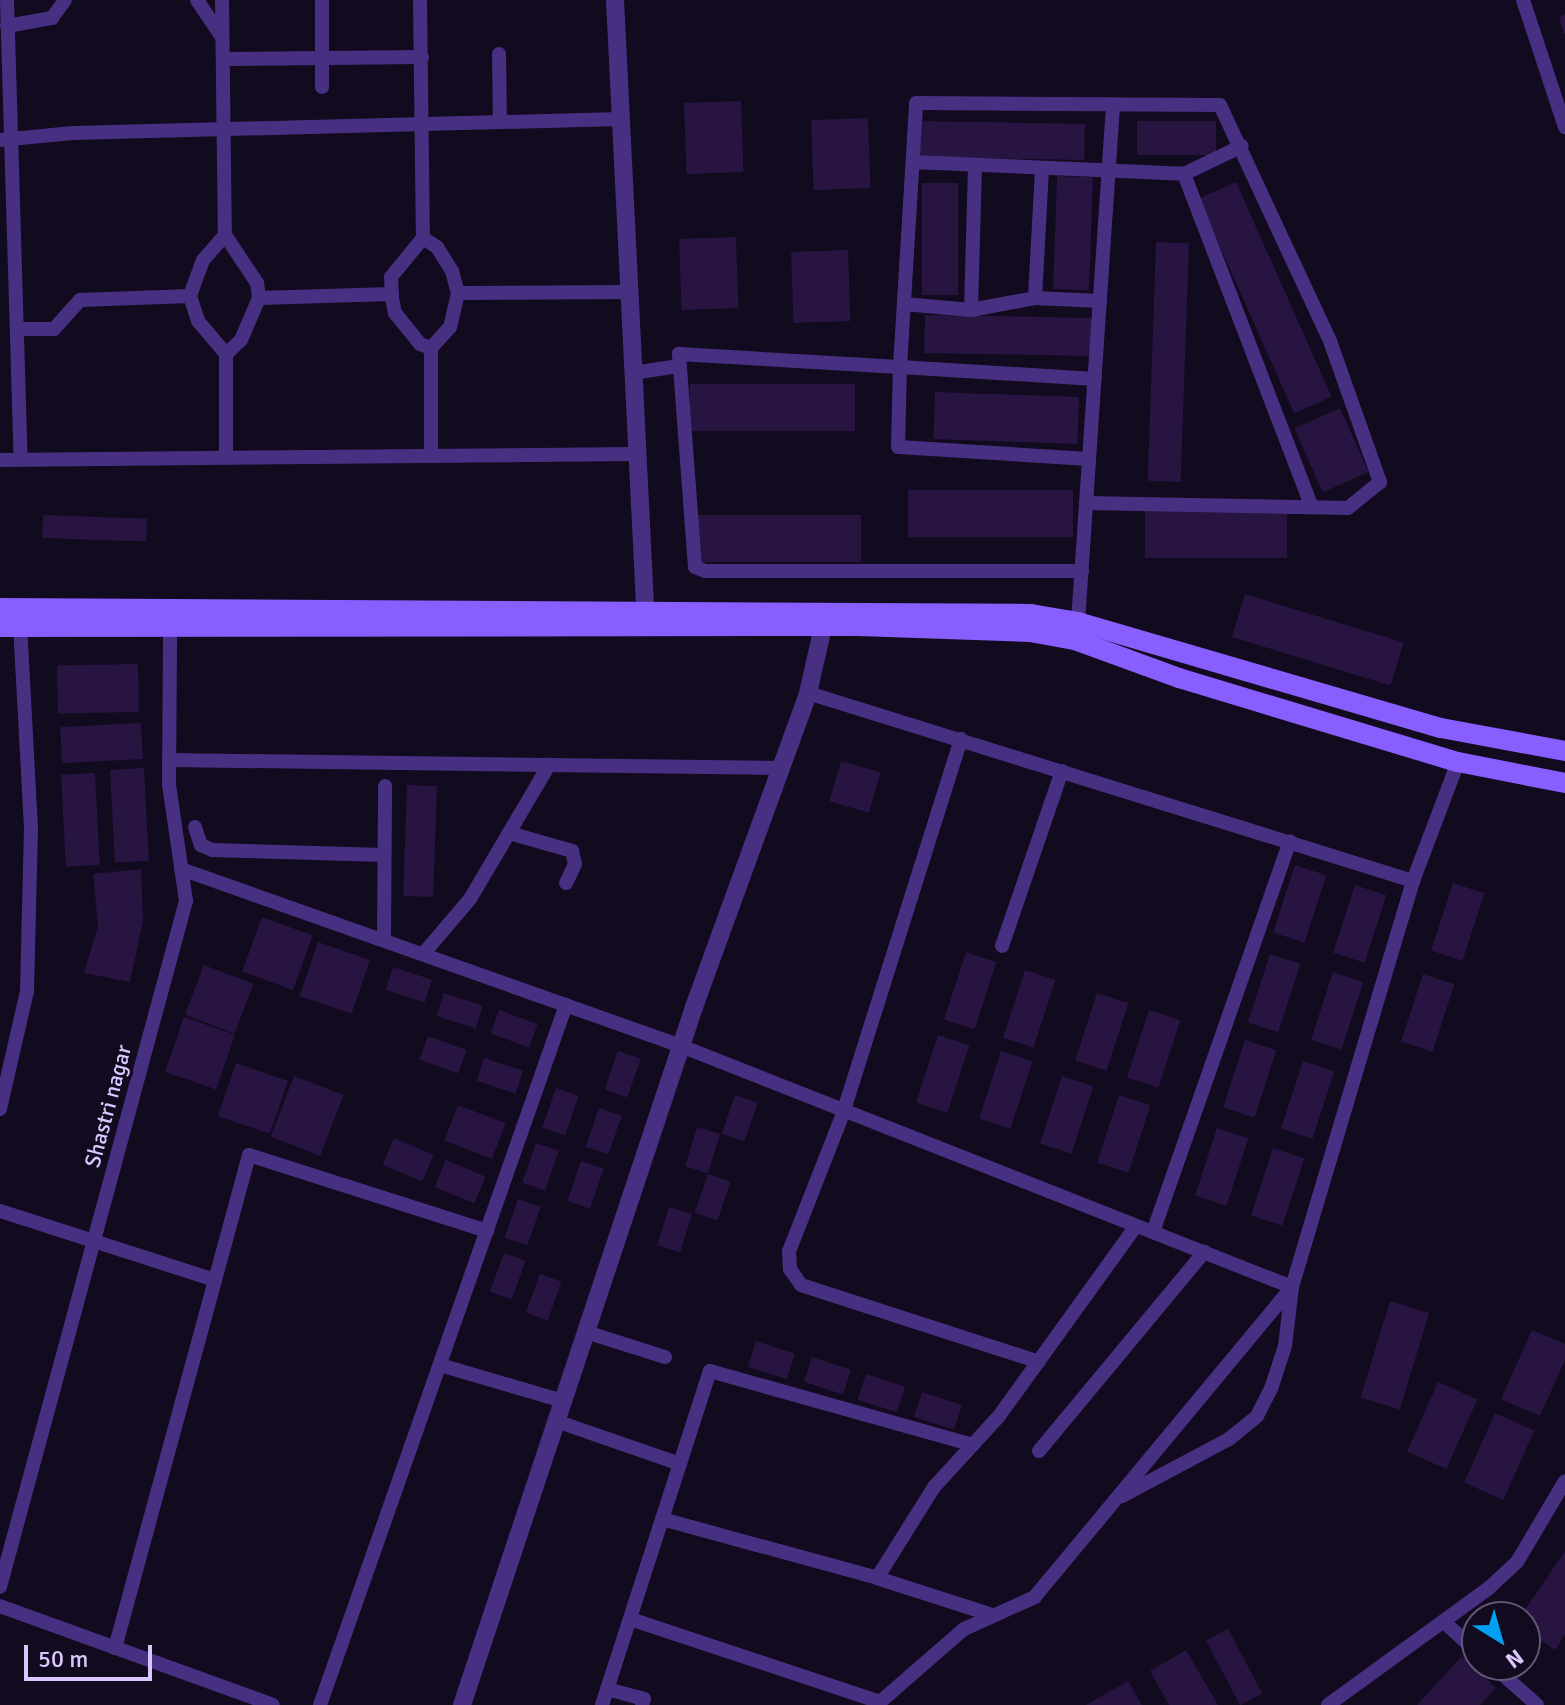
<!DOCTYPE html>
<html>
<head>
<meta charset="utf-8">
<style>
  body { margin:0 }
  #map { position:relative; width:1565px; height:1705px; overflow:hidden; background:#120a1e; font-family:Signika,sans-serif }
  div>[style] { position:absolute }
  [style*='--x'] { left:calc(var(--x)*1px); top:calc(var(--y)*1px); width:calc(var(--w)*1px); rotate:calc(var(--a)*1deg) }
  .building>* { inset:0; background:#281441; transform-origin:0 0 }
  .minor>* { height:14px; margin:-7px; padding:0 7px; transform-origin:7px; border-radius:7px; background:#473082 }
  .tertiary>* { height:18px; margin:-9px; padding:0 9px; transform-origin:9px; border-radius:9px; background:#473082 }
  .secondary>* { height:20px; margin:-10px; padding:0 10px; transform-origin:10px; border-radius:10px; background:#895eff }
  span { translate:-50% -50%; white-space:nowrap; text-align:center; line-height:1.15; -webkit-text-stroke:7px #120a1e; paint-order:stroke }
  .street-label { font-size:22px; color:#dbc7ff }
  .north { position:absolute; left:1461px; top:1601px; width:80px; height:80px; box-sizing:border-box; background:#120a1e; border:2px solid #625678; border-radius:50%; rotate:143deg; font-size:22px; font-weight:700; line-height:32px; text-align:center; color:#dbc7ff }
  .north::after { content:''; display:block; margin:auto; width:28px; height:36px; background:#009ff2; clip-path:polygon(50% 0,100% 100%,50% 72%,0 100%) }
  .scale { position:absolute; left:24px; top:1645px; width:128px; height:36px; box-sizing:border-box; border:4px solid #dbc7ff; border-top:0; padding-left:10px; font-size:24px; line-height:28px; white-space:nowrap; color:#dbc7ff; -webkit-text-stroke:6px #120a1e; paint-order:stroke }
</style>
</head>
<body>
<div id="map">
  <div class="building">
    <i style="clip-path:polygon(1565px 14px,1565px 34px,1564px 34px,1559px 17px)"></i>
    <i style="left:741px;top:101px;width:71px;height:57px;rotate:88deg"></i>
    <i style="left:868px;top:118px;width:70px;height:57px;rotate:88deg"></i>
    <i style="left:917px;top:121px;width:168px;height:36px;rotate:1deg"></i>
    <i style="left:1137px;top:121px;width:79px;height:34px"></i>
    <i style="left:1057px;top:176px;width:36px;height:113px;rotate:2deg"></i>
    <i style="left:1236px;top:182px;width:235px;height:41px;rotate:66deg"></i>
    <i style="left:922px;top:183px;width:36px;height:112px"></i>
    <i style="left:736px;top:237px;width:71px;height:57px;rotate:88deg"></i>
    <i style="left:1156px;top:242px;width:33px;height:239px;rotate:2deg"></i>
    <i style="left:848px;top:250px;width:71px;height:57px;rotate:88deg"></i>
    <i style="left:925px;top:315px;width:168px;height:38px;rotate:1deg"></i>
    <i style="left:690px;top:384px;width:165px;height:47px"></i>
    <i style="left:935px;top:392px;width:144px;height:47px;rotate:2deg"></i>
    <i style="left:1340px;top:408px;width:70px;height:50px;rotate:66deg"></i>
    <i style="left:908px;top:490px;width:165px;height:47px"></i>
    <i style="left:1145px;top:511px;width:142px;height:47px"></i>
    <i style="left:43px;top:515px;width:104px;height:23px;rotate:2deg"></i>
    <i style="left:696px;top:515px;width:165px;height:47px"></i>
    <i style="left:1245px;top:594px;width:166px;height:45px;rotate:17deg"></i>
    <i style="left:138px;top:664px;width:48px;height:81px;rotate:89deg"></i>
    <i style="left:141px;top:723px;width:36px;height:81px;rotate:87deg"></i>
    <i style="left:841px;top:761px;width:41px;height:42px;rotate:16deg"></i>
    <i style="left:144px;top:768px;width:93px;height:34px;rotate:87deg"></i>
    <i style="left:95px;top:773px;width:92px;height:34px;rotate:87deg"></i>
    <i style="left:407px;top:785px;width:30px;height:111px;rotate:2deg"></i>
    <i style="left:1295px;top:865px;width:33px;height:71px;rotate:18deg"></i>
    <i style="clip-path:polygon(141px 869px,143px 922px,130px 982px,84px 973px,98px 926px,93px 874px)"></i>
    <i style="left:1453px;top:883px;width:33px;height:71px;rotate:18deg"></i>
    <i style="left:1355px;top:885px;width:33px;height:71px;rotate:18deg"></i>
    <i style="left:262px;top:917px;width:54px;height:58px;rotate:20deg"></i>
    <i style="left:318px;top:942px;width:55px;height:57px;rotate:19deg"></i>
    <i style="left:966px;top:952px;width:32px;height:71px;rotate:18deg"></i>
    <i style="left:1270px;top:954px;width:32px;height:72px;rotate:18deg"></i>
    <i style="left:204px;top:965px;width:53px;height:53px;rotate:21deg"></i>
    <i style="left:393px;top:967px;width:41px;height:24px;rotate:18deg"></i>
    <i style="left:1025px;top:970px;width:32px;height:71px;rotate:18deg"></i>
    <i style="left:1333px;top:972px;width:32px;height:71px;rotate:18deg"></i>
    <i style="left:1423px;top:974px;width:33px;height:71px;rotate:18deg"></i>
    <i style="left:444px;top:993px;width:41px;height:24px;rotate:18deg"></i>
    <i style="left:1097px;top:993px;width:33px;height:71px;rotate:18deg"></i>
    <i style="left:499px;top:1010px;width:41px;height:25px;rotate:20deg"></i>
    <i style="left:1149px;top:1010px;width:33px;height:71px;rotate:18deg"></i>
    <i style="left:184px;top:1017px;width:54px;height:58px;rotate:19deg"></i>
    <i style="left:938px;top:1035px;width:33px;height:71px;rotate:18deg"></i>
    <i style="left:428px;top:1036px;width:41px;height:25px;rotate:20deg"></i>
    <i style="left:1245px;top:1040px;width:33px;height:71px;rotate:18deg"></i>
    <i style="left:618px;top:1051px;width:24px;height:41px;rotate:19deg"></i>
    <i style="left:1001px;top:1051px;width:33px;height:71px;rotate:18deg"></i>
    <i style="left:484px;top:1058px;width:41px;height:24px;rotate:18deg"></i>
    <i style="left:1303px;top:1061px;width:33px;height:71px;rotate:18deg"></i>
    <i style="left:236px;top:1063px;width:55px;height:56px;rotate:19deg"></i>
    <i style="left:294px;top:1076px;width:53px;height:65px;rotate:21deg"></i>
    <i style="left:1062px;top:1076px;width:33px;height:71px;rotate:18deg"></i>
    <i style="left:556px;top:1088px;width:24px;height:42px;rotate:19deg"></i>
    <i style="left:735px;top:1095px;width:24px;height:41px;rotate:19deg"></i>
    <i style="left:1119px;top:1095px;width:33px;height:71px;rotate:18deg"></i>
    <i style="left:458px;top:1105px;width:51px;height:38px;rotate:21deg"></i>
    <i style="left:599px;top:1108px;width:24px;height:41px;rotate:19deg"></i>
    <i style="left:697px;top:1127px;width:24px;height:41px;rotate:17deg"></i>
    <i style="left:1217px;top:1128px;width:33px;height:71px;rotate:18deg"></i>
    <i style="left:394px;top:1138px;width:43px;height:29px;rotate:23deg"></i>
    <i style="left:536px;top:1143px;width:24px;height:42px;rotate:19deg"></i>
    <i style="left:1273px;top:1148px;width:33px;height:71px;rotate:18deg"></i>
    <i style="left:446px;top:1160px;width:43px;height:29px;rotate:23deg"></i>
    <i style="left:581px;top:1161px;width:24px;height:42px;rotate:19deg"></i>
    <i style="left:708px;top:1174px;width:24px;height:41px;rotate:19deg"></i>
    <i style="left:518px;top:1199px;width:24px;height:41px;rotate:19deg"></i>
    <i style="left:669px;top:1207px;width:24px;height:40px;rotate:17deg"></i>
    <i style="left:504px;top:1253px;width:23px;height:41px;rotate:20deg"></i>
    <i style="left:540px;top:1274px;width:23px;height:41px;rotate:20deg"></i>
    <i style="left:1390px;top:1301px;width:41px;height:101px;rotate:17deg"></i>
    <i style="clip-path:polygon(1532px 1330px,1565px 1344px,1565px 1360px,1540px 1416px,1501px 1399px)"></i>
    <i style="left:756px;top:1341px;width:41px;height:27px;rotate:18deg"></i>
    <i style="left:812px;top:1357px;width:41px;height:26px;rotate:18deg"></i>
    <i style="left:866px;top:1374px;width:41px;height:27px;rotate:18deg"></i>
    <i style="left:1438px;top:1382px;width:43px;height:76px;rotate:24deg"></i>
    <i style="left:922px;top:1392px;width:42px;height:26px;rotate:18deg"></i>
    <i style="left:1495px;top:1413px;width:43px;height:76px;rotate:24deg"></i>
    <i style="clip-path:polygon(1565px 1551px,1565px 1635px,1555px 1650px,1525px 1629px,1525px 1617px,1520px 1617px)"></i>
    <i style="left:1228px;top:1629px;width:73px;height:25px;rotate:62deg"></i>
    <i style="clip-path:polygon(1186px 1650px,1218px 1705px,1169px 1705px,1150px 1671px)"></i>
    <i style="clip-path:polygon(1462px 1656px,1496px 1688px,1480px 1705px,1417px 1705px)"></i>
    <i style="clip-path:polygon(1128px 1681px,1142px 1705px,1086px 1705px)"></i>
  </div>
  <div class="minor">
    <i style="--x:7;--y:0;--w:459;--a:88.3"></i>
    <i style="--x:197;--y:0;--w:45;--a:56"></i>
    <i style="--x:222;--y:0;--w:235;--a:89.3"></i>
    <i style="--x:225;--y:235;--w:58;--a:56.3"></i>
    <i style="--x:257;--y:283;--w:15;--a:82"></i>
    <i style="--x:259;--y:298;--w:46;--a:113.2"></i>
    <i style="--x:241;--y:340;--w:21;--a:137"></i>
    <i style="--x:322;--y:0;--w:87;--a:90"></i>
    <i style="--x:420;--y:0;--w:238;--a:89.3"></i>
    <i style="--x:423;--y:238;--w:17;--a:33"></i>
    <i style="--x:437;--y:247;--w:28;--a:58"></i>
    <i style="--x:452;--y:271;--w:23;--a:75"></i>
    <i style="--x:458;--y:293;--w:35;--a:103"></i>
    <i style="--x:450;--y:327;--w:28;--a:132"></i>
    <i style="--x:431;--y:348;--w:108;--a:90"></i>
    <i style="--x:1523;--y:0;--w:134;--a:71.7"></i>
    <i style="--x:7;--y:26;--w:46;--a:-10.1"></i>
    <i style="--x:52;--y:18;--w:22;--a:-54"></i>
    <i style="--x:499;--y:54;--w:68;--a:89.2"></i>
    <i style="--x:223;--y:59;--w:199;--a:-0.6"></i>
    <i style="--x:0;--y:140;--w:73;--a:-5.5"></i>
    <i style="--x:73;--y:133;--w:548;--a:-1.46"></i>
    <i style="--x:913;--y:162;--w:271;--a:2.5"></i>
    <i style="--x:1184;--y:174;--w:64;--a:-25.8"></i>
    <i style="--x:1184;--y:174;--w:354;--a:69"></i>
    <i style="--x:225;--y:235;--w:33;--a:131"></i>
    <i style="--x:203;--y:260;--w:38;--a:110"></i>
    <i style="--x:190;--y:296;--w:26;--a:72"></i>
    <i style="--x:198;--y:321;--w:43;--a:49.7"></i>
    <i style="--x:226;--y:354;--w:104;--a:90"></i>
    <i style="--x:423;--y:238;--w:50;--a:129.4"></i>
    <i style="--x:391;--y:277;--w:21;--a:87"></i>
    <i style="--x:392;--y:298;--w:15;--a:79"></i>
    <i style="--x:395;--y:313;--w:40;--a:51"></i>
    <i style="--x:420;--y:344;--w:12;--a:20"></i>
    <i style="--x:458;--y:293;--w:171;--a:-0.3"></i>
    <i style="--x:259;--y:298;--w:133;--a:-1.7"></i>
    <i style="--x:1035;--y:298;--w:130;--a:-86.9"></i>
    <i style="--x:904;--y:304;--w:67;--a:5.1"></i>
    <i style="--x:971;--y:310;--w:65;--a:-10.6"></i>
    <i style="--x:1035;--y:298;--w:65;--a:2.6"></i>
    <i style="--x:971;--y:310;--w:145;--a:-88.4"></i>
    <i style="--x:18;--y:329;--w:36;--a:0"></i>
    <i style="--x:54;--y:329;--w:39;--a:-48"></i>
    <i style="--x:80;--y:300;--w:110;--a:-2.1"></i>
    <i style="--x:633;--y:373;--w:47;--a:-8.7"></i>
    <i style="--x:1089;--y:459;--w:191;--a:-176.4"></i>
    <i style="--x:898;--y:447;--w:80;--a:-88.6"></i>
    <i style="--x:900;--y:367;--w:195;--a:3.5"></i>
    <i style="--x:0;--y:460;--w:637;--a:-0.54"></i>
    <i style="--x:1082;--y:571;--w:377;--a:180"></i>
    <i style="--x:705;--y:571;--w:11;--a:-158"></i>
    <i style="--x:695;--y:567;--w:214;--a:-94.3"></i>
    <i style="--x:679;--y:354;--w:221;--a:3.4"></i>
    <i style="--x:900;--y:367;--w:264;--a:-86.5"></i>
    <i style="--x:916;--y:103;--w:304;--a:0.4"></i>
    <i style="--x:1220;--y:105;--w:260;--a:65"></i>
    <i style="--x:1330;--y:341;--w:150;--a:70.5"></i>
    <i style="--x:1380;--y:482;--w:41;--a:140.9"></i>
    <i style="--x:1348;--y:508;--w:262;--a:-178.9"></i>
    <i style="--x:1078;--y:622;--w:517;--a:-86.12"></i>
    <i style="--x:808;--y:693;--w:634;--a:17.26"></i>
    <i style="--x:961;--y:739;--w:390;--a:107.5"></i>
    <i style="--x:844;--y:1111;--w:150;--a:111.4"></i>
    <i style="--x:789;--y:1251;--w:18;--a:87"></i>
    <i style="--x:790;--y:1269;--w:19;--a:55"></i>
    <i style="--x:801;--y:1285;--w:250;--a:17.9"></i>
    <i style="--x:169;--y:760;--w:613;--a:0.75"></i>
    <i style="--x:195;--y:827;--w:19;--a:72"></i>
    <i style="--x:201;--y:845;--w:12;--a:24"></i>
    <i style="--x:212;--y:850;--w:172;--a:1.7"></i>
    <i style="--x:509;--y:833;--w:66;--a:15.9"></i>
    <i style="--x:572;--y:851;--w:13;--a:77"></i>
    <i style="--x:575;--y:864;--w:21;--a:115"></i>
    <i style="--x:181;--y:869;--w:530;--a:19.49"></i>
    <i style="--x:681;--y:1046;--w:657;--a:21.53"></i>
    <i style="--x:1292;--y:1287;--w:403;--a:129.7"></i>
    <i style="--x:1035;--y:1597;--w:78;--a:155.7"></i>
    <i style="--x:964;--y:1629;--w:111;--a:139"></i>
    <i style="--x:880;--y:1702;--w:263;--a:-161.6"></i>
    <i style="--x:384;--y:939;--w:153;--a:-89.6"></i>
    <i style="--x:1002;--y:946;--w:185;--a:-71.1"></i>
    <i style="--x:424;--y:953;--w:71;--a:-49.6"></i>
    <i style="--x:470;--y:899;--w:156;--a:-59.5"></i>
    <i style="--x:0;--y:1109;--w:121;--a:-77.1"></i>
    <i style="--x:27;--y:991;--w:163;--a:-88.6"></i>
    <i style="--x:31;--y:828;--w:201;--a:-93.1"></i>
    <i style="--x:0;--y:1211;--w:226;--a:17.8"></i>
    <i style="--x:1153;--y:1232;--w:414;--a:-70.7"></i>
    <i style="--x:586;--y:1332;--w:83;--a:17.6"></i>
    <i style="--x:440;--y:1365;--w:128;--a:16.3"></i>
    <i style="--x:556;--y:1421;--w:131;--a:19.1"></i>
    <i style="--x:1039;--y:1451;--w:259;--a:-50.3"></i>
    <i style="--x:1122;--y:1496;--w:121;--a:-28"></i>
    <i style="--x:1229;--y:1439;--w:36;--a:-39"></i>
    <i style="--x:1257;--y:1416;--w:30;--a:-63"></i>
    <i style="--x:1271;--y:1389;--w:45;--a:-72"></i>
    <i style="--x:1285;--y:1346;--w:59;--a:-83.2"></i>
    <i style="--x:1292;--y:1287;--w:424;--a:-73.4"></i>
    <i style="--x:1413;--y:881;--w:127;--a:-69.3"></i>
    <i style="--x:662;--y:1519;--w:223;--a:15.3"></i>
    <i style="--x:877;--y:1578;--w:107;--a:-57.9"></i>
    <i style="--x:934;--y:1487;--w:96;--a:-47.5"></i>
    <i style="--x:999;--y:1416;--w:234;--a:-54.2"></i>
    <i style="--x:877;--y:1578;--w:121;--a:17.8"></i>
    <i style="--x:0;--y:1587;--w:711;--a:-74.83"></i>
    <i style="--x:186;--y:901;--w:117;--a:-98.3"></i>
    <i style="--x:169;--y:785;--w:158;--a:-89.6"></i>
    <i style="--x:0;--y:1606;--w:290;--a:19.9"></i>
    <i style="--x:1444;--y:1622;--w:45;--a:42.3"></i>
    <i style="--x:115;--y:1648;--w:511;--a:-74.79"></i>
    <i style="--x:249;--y:1155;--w:250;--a:17.7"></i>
    <i style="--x:1492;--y:1665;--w:60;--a:41.6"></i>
    <i style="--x:607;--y:1689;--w:38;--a:15"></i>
    <i style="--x:644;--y:1699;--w:6;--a:108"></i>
    <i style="--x:320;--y:1705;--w:742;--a:-70.64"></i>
    <i style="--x:602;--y:1705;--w:351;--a:-72.1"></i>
    <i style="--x:710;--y:1371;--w:273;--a:15.7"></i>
    <i style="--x:1328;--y:1705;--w:199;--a:-36"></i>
    <i style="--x:1489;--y:1588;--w:38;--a:-43"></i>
    <i style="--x:1517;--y:1562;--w:94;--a:-59.3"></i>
  </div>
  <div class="tertiary">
    <i style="--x:615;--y:0;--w:625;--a:87.16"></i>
    <i style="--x:462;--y:1705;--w:736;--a:-71.61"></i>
    <i style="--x:694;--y:1007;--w:334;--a:-70"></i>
    <i style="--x:808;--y:693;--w:81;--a:-77.2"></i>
  </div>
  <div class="secondary">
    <i style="--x:0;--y:608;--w:1031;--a:0.33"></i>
    <i style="--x:1031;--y:614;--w:48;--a:9.7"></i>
    <i style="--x:1078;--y:622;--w:378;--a:16.3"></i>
    <i style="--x:1441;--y:728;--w:126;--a:10.5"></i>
    <i style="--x:0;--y:627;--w:859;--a:-0.07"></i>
    <i style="--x:859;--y:626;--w:171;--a:2"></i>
    <i style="--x:1030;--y:632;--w:46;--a:10.1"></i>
    <i style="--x:1075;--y:640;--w:111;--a:20.1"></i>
    <i style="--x:1179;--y:678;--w:291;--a:16.8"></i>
    <i style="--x:1458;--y:762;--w:109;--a:11.1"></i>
  </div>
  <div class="street-label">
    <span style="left:108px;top:1106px;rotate:-75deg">Shastri nagar</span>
  </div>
  <div class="north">N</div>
  <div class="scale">50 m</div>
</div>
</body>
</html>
